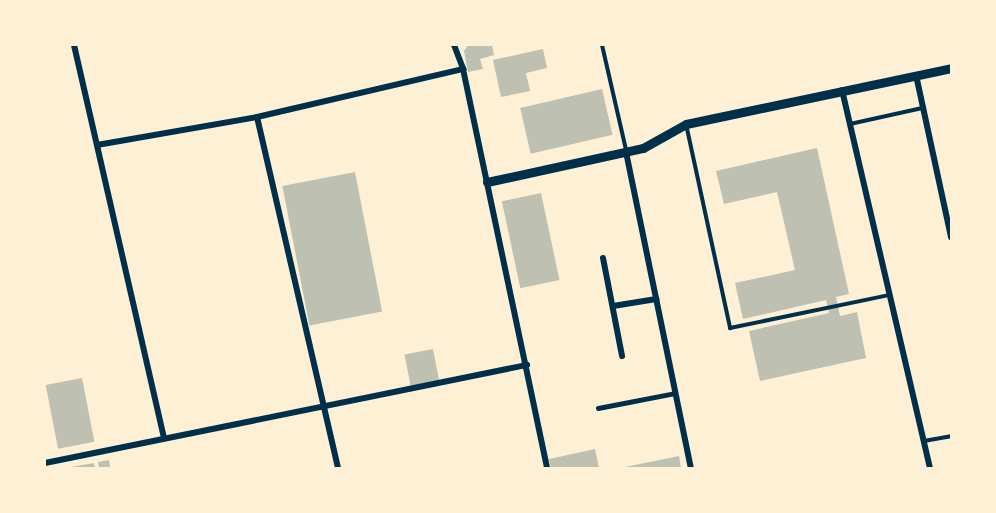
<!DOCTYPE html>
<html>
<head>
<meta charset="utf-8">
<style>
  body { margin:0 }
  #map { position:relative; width:996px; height:513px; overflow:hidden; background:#fdf0d5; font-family:"Work Sans",sans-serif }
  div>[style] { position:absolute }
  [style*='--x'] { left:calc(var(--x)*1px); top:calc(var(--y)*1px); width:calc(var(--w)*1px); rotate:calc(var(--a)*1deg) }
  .building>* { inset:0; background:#bec0b2; transform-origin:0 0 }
  .service>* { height:4px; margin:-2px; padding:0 2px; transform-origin:2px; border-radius:2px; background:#003049 }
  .pedestrian>* { height:5px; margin:-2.5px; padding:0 2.5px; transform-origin:2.5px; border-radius:2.5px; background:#003049 }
  .minor>* { height:6px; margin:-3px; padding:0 3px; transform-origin:3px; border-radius:3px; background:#003049 }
  .tertiary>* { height:9px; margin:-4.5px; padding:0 4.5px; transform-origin:4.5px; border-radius:4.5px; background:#003049 }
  span { translate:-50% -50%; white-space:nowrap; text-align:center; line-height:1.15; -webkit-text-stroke:6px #fdf0d5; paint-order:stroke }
  .frame { position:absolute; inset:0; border:46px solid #fdf0d5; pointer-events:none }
</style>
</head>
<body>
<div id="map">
  <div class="building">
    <i style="clip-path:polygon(468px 45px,492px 45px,494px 55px,480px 59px,483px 69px,468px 72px,464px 51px)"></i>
    <i style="clip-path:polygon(543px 49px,547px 68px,526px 73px,530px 91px,501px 97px,493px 60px)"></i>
    <i style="left:602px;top:89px;width:47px;height:84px;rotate:77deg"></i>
    <i style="clip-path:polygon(817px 148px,849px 294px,836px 297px,840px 316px,857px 312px,866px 358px,760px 381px,749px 331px,829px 313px,826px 300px,743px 319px,735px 283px,795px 270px,777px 192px,724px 204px,716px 171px)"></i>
    <i style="left:355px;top:172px;width:142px;height:74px;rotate:79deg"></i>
    <i style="left:541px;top:193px;width:89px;height:40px;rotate:78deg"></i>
    <i style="left:433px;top:349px;width:32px;height:29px;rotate:79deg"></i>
    <i style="left:82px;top:378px;width:65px;height:37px;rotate:79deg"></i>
    <i style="clip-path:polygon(595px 449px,599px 468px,551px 468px,549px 459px)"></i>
    <i style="clip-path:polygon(679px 456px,681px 468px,625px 468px,625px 467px)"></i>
    <i style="clip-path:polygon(109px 460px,110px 468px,99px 468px,98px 462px)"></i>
    <i style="clip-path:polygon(94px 463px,95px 468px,71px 468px,71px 467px)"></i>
  </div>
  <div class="service">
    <i style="--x:602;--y:45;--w:108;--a:77.1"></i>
    <i style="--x:686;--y:124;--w:209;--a:77.8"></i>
    <i style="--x:730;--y:328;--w:162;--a:-11.7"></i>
    <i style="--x:850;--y:124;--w:74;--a:-12.5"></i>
    <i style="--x:924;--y:441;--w:27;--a:-10"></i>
  </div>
  <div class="pedestrian">
    <i style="--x:598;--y:408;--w:78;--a:-11"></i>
  </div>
  <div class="minor">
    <i style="--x:74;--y:45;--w:402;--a:77.1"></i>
    <i style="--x:454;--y:45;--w:26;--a:69"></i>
    <i style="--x:463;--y:69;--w:408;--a:78.1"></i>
    <i style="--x:916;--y:75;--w:166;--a:77.8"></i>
    <i style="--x:842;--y:90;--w:388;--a:76.9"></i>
    <i style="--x:257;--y:117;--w:360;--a:77"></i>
    <i style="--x:97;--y:145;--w:162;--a:-9.9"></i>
    <i style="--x:257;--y:117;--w:212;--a:-13.1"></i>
    <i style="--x:626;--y:152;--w:323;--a:78.4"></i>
    <i style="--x:603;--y:258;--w:100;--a:79"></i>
    <i style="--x:613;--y:306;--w:44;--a:-9.2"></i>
    <i style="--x:45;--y:463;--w:492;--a:-11.5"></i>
  </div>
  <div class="tertiary">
    <i style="--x:487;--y:182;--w:160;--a:-12.3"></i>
    <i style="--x:643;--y:148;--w:49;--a:-29.2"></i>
    <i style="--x:686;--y:124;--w:271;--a:-11.9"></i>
  </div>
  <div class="frame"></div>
</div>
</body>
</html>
